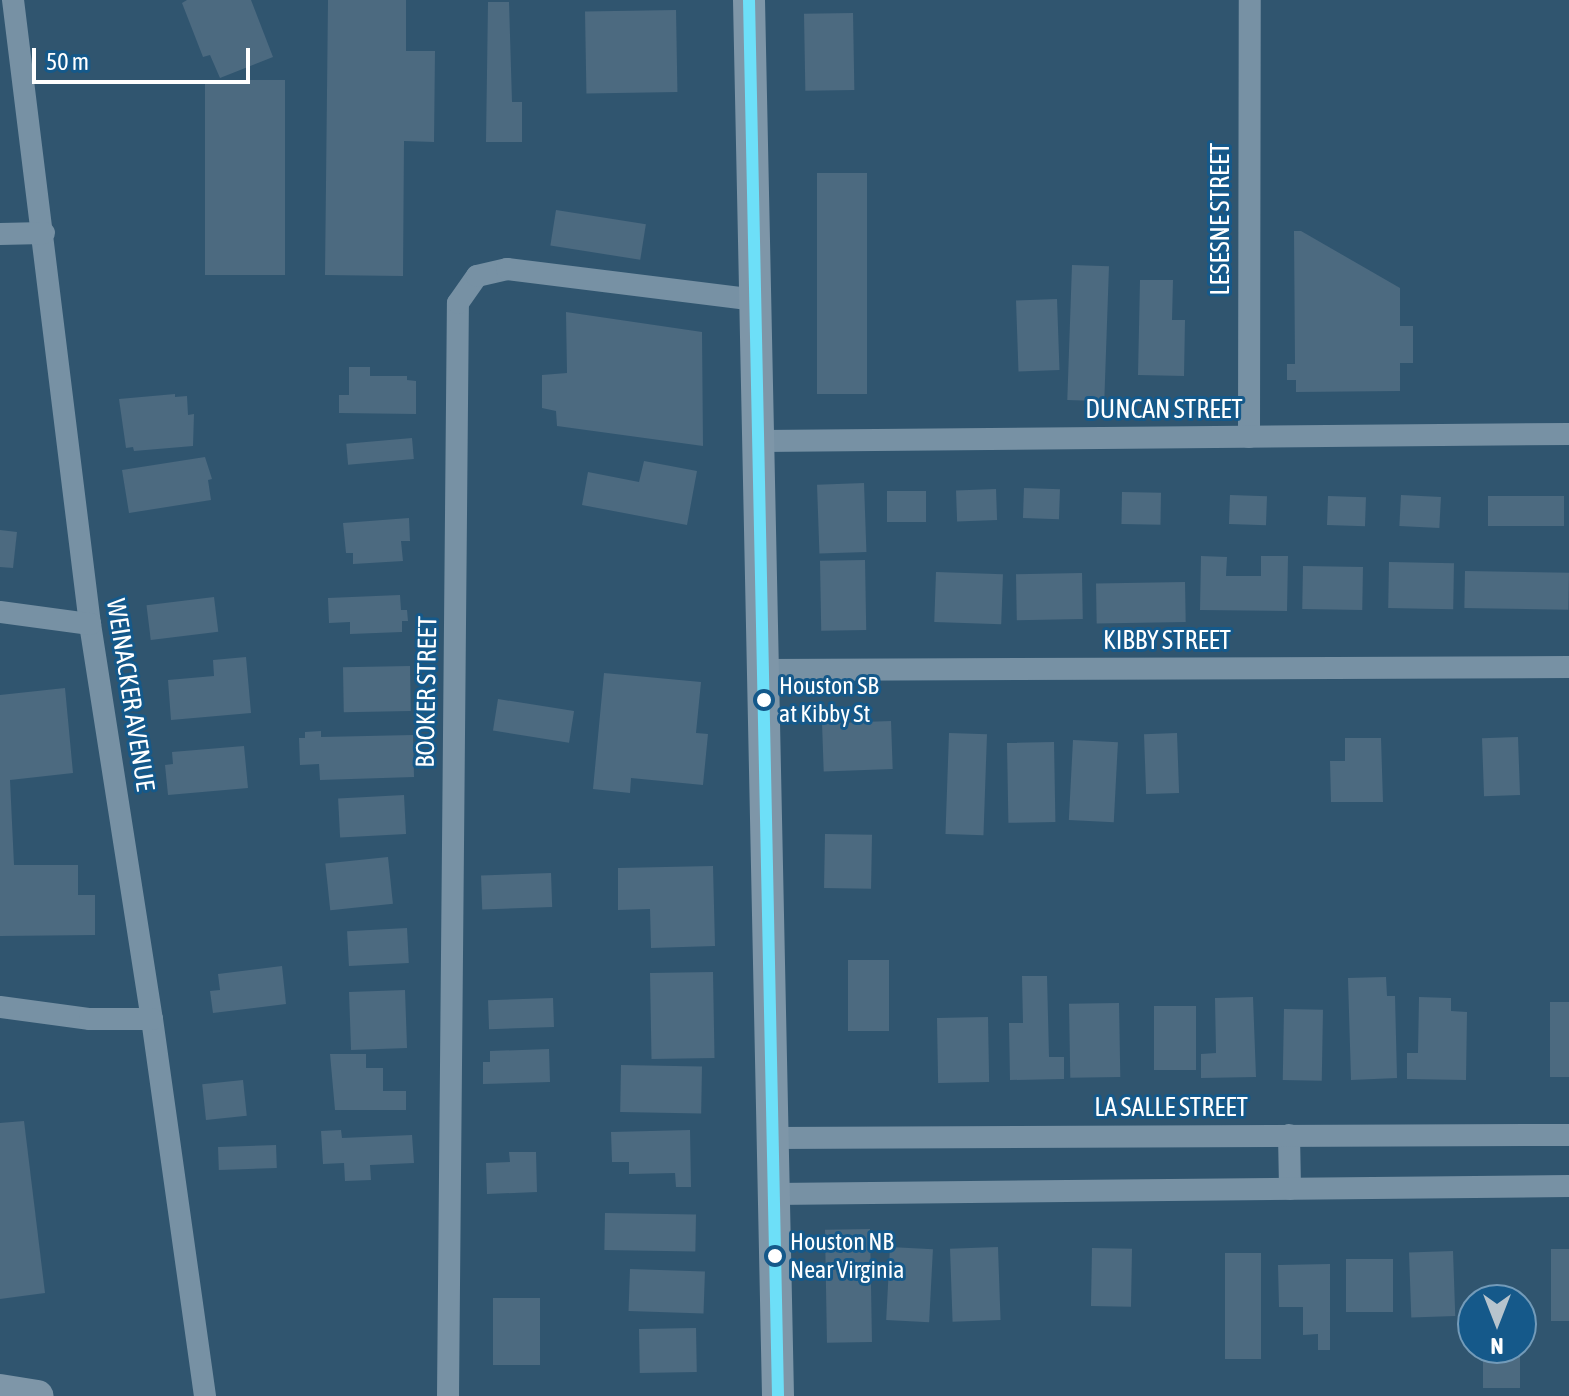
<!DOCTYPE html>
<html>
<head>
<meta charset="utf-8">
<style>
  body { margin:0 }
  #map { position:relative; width:1569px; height:1396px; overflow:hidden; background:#30556f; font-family:"Asap Condensed",sans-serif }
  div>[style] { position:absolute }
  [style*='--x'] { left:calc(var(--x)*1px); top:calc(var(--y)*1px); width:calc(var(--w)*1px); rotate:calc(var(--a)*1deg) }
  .building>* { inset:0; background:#4c6a80; transform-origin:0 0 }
  .street>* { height:22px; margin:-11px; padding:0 11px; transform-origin:11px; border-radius:11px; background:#7791a4 }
  .secondary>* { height:32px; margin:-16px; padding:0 16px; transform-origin:16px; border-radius:16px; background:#7e96a8 }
  .bus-1>* { height:12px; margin:-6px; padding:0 6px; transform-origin:6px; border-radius:6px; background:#6ddff8 }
  .dots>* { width:22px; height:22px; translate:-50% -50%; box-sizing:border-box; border:4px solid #15598a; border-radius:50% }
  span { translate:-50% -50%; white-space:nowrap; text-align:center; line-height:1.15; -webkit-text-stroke:6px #15598a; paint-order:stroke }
  .bus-label { font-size:24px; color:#fff }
  .left { translate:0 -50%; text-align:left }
  .street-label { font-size:26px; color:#fff }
  .north { position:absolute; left:1457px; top:1284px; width:80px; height:80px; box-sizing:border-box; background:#15598a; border:2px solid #739bb9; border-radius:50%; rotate:180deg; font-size:22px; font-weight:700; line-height:32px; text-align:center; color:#fff }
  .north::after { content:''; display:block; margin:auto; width:28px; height:36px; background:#b7c4cd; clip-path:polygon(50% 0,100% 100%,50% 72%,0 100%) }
  .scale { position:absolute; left:32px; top:48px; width:218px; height:36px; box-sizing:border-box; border:4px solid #fff; border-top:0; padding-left:10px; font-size:24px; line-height:28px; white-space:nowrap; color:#fff; -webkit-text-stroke:6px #15598a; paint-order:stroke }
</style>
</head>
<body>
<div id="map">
  <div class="building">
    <i style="clip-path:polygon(187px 0,251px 0,273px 57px,220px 78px,210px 55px,203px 57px,182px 3px)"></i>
    <i style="clip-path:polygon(328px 0,406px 0,406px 51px,435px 51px,434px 142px,404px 141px,403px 276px,325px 275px)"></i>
    <i style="clip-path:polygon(488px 2px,509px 2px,512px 102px,522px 102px,522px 142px,486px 142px)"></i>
    <i style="left:676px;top:10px;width:82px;height:91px;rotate:89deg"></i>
    <i style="left:853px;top:13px;width:77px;height:49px;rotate:89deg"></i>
    <i style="left:205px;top:80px;width:80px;height:195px"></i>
    <i style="left:817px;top:173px;width:50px;height:221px"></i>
    <i style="left:556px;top:210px;width:91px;height:36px;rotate:9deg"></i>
    <i style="clip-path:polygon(1294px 231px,1301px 231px,1400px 288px,1400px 326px,1413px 326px,1413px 363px,1400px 363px,1400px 391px,1296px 392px,1296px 380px,1287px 380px,1287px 364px,1295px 364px)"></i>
    <i style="left:1072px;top:265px;width:37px;height:135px;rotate:2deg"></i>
    <i style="clip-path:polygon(1140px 280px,1173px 280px,1172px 320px,1185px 320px,1184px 376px,1138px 375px)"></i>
    <i style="left:1057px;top:299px;width:71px;height:41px;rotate:88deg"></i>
    <i style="clip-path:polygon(566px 312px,702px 332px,703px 446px,557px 426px,556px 411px,542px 408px,542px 375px,567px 373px)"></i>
    <i style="clip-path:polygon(349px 367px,370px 367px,370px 376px,407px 376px,407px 380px,416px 381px,416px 414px,339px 413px,339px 395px,349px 395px)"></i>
    <i style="clip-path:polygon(175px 394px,175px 397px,187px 396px,188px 415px,194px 414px,193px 446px,134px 451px,133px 447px,126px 448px,119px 399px)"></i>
    <i style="left:412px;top:438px;width:21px;height:66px;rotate:85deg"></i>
    <i style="clip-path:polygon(205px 457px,212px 479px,208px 480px,211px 500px,129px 513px,122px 470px)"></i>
    <i style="clip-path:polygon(644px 461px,697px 471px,687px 525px,582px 505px,588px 472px,639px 482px)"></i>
    <i style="left:864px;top:483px;width:69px;height:47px;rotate:88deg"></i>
    <i style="left:1024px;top:488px;width:36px;height:30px;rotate:2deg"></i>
    <i style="left:996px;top:489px;width:31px;height:40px;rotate:88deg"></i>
    <i style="left:887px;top:491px;width:39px;height:31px"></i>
    <i style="left:1122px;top:492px;width:39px;height:32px;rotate:1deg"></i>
    <i style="left:1230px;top:495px;width:37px;height:29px;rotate:2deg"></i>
    <i style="left:1401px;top:495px;width:40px;height:31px;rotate:3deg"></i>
    <i style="left:1328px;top:496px;width:38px;height:29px;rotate:2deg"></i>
    <i style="left:1564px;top:496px;width:30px;height:76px;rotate:90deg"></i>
    <i style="clip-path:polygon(409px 518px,410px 541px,401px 541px,403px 561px,353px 564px,353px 553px,346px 553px,343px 523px)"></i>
    <i style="clip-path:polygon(0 530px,17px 532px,13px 568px,0 567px)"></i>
    <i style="clip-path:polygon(1201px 556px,1227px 557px,1226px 576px,1261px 576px,1261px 556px,1288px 556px,1287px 611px,1200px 610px)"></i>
    <i style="left:865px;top:560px;width:70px;height:45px;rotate:89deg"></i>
    <i style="left:1389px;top:562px;width:65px;height:46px;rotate:1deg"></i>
    <i style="left:1303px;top:566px;width:60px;height:43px;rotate:1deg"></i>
    <i style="left:1465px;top:571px;width:104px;height:37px;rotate:1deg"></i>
    <i style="left:936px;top:572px;width:67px;height:50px;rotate:2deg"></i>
    <i style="left:1082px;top:573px;width:46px;height:66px;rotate:89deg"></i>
    <i style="left:1185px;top:582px;width:40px;height:89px;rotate:89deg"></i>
    <i style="clip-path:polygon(400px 595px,401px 610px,407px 610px,408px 621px,402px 621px,402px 632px,350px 634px,350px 622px,329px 623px,328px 598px)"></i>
    <i style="left:214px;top:597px;width:35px;height:68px;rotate:83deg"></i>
    <i style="clip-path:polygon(246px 657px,251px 713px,171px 720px,168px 680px,214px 676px,213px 660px)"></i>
    <i style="left:410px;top:666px;width:45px;height:67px;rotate:89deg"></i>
    <i style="clip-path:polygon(604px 673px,701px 682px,696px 733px,708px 734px,703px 785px,631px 778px,630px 793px,593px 789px)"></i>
    <i style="clip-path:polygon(65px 688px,73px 773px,10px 780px,14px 865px,78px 865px,78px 895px,95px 895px,95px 935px,0 936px,0 695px)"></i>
    <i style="left:498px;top:699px;width:77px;height:32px;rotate:9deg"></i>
    <i style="left:891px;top:721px;width:48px;height:69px;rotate:88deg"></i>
    <i style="clip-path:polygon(321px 731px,321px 737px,413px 735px,414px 777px,320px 780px,319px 764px,300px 765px,299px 738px,305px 738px,305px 732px)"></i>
    <i style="left:949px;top:733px;width:38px;height:101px;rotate:2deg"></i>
    <i style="left:1177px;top:733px;width:60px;height:33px;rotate:88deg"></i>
    <i style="left:1518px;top:737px;width:58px;height:36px;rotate:88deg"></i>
    <i style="clip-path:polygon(1345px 738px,1381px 738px,1383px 802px,1331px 802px,1330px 761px,1345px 761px)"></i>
    <i style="left:1073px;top:740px;width:45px;height:80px;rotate:3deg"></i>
    <i style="left:1054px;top:742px;width:80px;height:47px;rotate:89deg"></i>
    <i style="clip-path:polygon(244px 746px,248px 788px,168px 795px,165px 765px,173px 764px,172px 752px)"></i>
    <i style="left:404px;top:795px;width:39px;height:66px;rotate:87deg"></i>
    <i style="left:825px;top:834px;width:47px;height:54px;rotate:1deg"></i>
    <i style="left:388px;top:857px;width:47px;height:63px;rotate:84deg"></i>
    <i style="clip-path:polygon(713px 866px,715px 946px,651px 948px,650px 909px,618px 910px,618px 868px)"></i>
    <i style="left:551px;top:873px;width:34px;height:70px;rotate:88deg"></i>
    <i style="left:407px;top:928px;width:35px;height:60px;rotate:87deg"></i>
    <i style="left:848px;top:960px;width:41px;height:71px"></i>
    <i style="clip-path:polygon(282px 966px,286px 1004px,213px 1013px,210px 991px,220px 990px,218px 974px)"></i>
    <i style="left:713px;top:972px;width:86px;height:63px;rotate:89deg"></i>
    <i style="clip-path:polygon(1022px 976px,1047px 976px,1049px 1057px,1064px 1057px,1064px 1079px,1010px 1080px,1009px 1023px,1023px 1023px)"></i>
    <i style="clip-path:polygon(1386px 977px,1387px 996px,1395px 996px,1397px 1078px,1351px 1080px,1348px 978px)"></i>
    <i style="left:405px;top:990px;width:58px;height:56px;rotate:88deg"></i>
    <i style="clip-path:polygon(1253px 997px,1256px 1077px,1201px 1078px,1201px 1054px,1216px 1053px,1215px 998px)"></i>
    <i style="clip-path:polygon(1419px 997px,1451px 998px,1451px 1011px,1467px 1012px,1466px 1080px,1407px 1079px,1407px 1053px,1418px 1053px)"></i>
    <i style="left:553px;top:998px;width:29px;height:65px;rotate:88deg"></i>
    <i style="left:1550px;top:1002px;width:19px;height:75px"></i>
    <i style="left:1119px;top:1003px;width:74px;height:50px;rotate:89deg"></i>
    <i style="left:1154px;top:1006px;width:42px;height:64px"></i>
    <i style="left:1284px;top:1009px;width:39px;height:71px;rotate:1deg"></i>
    <i style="left:988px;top:1017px;width:65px;height:51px;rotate:89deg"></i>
    <i style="clip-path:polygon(549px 1049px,550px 1082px,483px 1084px,483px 1062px,490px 1062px,490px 1051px)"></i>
    <i style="clip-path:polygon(330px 1054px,366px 1054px,366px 1068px,383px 1068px,383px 1091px,406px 1091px,406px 1110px,335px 1110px)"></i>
    <i style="left:621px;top:1065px;width:81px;height:47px;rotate:1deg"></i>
    <i style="left:243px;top:1080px;width:36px;height:41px;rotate:84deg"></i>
    <i style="clip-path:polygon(24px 1121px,45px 1293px,0 1299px,0 1123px)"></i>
    <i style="clip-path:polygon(341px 1130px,342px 1138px,412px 1135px,414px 1163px,370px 1165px,371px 1180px,345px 1181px,344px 1163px,323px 1164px,321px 1131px)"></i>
    <i style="clip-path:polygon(690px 1130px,691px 1187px,676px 1187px,675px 1173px,629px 1174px,629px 1162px,612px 1162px,611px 1132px)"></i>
    <i style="left:276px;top:1145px;width:23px;height:58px;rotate:88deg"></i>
    <i style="clip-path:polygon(509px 1152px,536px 1152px,537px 1192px,487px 1194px,486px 1163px,510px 1162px)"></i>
    <i style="left:605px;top:1213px;width:91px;height:37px;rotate:1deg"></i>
    <i style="left:870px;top:1229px;width:113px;height:45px;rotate:89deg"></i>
    <i style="left:890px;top:1247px;width:43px;height:73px;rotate:3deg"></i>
    <i style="left:998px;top:1247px;width:73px;height:48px;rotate:88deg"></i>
    <i style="left:1092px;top:1248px;width:40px;height:58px;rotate:1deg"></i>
    <i style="left:1551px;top:1249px;width:18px;height:72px"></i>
    <i style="left:1453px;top:1251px;width:65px;height:44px;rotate:88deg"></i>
    <i style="left:1225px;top:1253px;width:36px;height:106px"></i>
    <i style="left:1393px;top:1259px;width:53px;height:47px;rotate:90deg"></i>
    <i style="clip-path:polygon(1330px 1264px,1330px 1350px,1318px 1350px,1318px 1334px,1303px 1335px,1303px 1307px,1279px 1307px,1278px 1265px)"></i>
    <i style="left:630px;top:1269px;width:75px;height:42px;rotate:2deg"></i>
    <i style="left:493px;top:1298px;width:47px;height:67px"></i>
    <i style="left:696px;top:1328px;width:44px;height:57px;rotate:89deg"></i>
    <i style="left:1483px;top:1348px;width:37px;height:40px"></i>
  </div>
  <div class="street">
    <i style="--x:13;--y:0;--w:629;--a:82.97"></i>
    <i style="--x:90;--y:624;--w:400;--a:81.1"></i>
    <i style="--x:152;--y:1019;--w:381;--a:82"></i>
    <i style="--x:0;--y:234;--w:44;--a:-1.3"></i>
    <i style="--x:1249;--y:437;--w:437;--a:-89.9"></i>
    <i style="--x:759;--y:441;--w:810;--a:-0.5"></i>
    <i style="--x:0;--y:612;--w:91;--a:7.6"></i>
    <i style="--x:765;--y:670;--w:804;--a:-0.21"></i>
    <i style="--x:0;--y:1007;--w:91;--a:7.6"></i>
    <i style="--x:90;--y:1019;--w:62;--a:0"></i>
    <i style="--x:1289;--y:1135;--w:54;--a:88.9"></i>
    <i style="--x:773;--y:1138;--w:796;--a:-0.22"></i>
    <i style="--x:774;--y:1194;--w:795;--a:-0.58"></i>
    <i style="--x:448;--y:1396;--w:1093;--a:-89.48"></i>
    <i style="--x:458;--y:303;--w:33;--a:-55"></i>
    <i style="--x:477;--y:276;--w:31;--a:-13"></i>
    <i style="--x:507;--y:269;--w:251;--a:7.1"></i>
  </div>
  <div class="secondary">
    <i style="--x:749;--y:0;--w:1396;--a:88.81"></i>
    <i style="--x:0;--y:1390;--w:38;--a:9"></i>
  </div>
  <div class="bus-1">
    <i style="--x:749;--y:0;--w:1396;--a:88.81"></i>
  </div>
  <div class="dots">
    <i style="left:764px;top:700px;background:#fff"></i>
    <i style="left:775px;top:1256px;background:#fff"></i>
  </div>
  <div class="bus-label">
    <span class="left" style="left:779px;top:700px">Houston SB<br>at Kibby St</span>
    <span class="left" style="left:790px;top:1256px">Houston NB<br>Near Virginia</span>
  </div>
  <div class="street-label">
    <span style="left:1221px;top:219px;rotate:-90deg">LESESNE STREET</span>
    <span style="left:1164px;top:410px">DUNCAN STREET</span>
    <span style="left:1167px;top:641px">KIBBY STREET</span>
    <span style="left:427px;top:692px;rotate:-89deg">BOOKER STREET</span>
    <span style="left:130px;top:695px;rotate:81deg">WEINACKER AVENUE</span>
    <span style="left:1171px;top:1108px">LA SALLE STREET</span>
  </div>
  <div class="north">N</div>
  <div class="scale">50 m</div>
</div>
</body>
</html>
